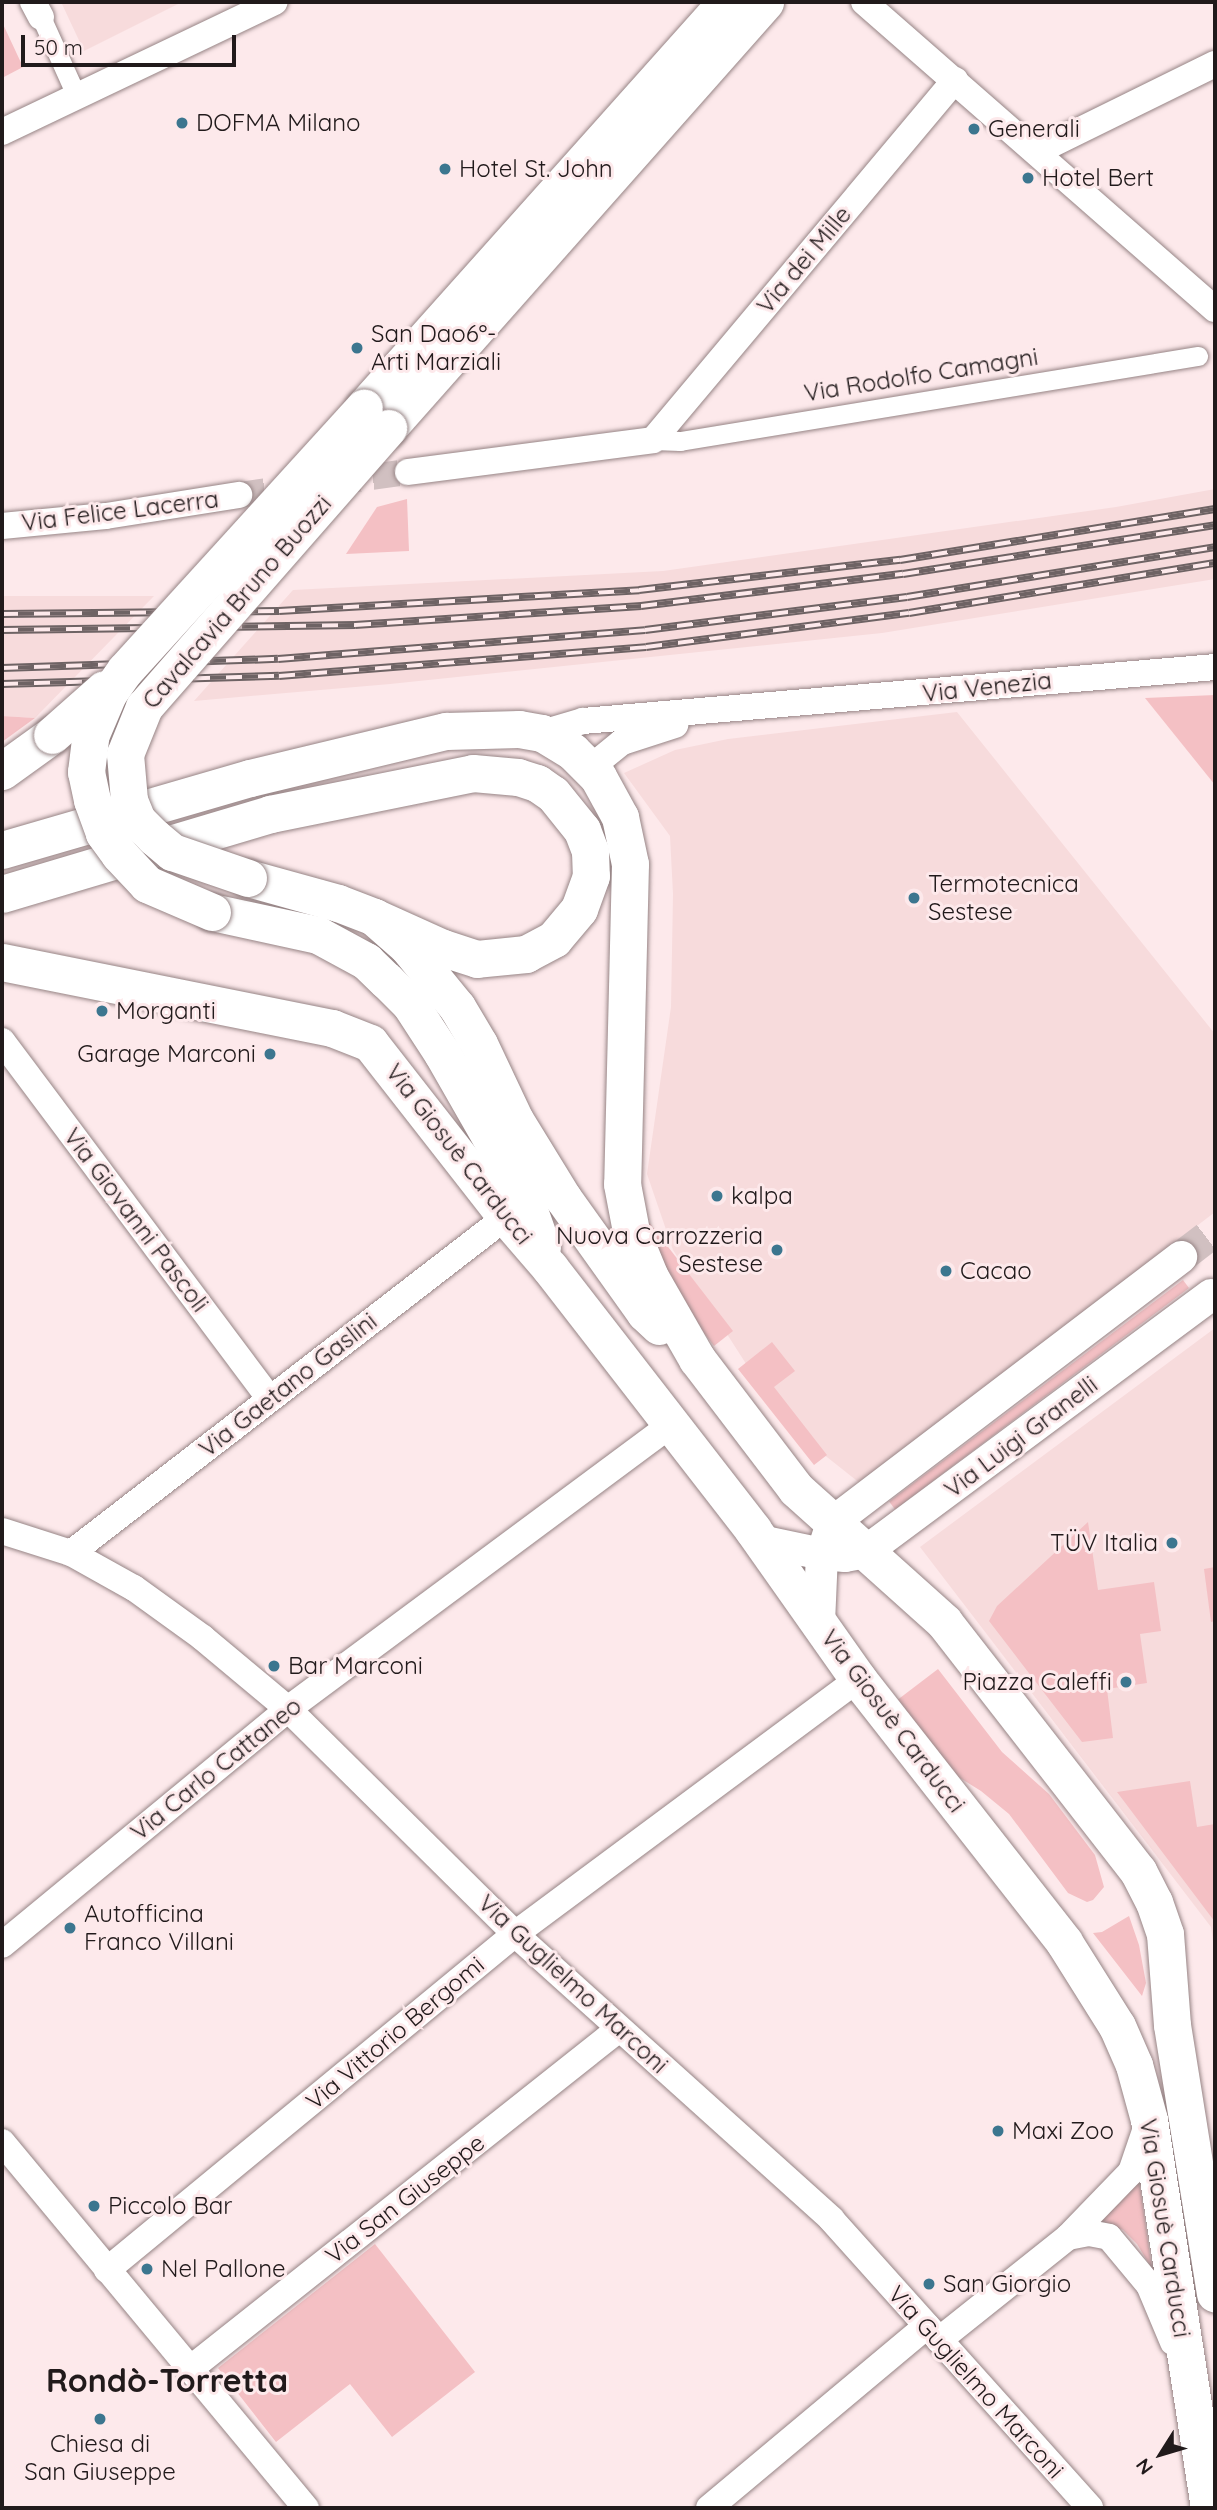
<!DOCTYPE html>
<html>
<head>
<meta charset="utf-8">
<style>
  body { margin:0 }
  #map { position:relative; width:1217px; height:2510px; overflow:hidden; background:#fde9eb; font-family:Quicksand,sans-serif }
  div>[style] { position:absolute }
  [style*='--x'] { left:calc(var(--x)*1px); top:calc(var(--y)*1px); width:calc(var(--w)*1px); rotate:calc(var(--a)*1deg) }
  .built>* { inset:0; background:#f7dbdc }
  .green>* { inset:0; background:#f4c0c4; transform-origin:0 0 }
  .minor-tunnel>* { height:26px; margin-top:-13px; transform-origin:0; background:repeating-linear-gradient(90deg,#d1c0c1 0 26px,transparent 0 39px) }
  .tertiary-tunnel>* { height:32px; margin-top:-16px; transform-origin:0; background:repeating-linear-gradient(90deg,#d1c0c1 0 32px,transparent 0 48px) }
  .roads { filter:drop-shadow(0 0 2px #968485) drop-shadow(0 0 2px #968485) }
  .pedestrian>* { height:19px; margin:-9.5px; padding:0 9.5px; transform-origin:9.5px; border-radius:9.5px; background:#fff }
  .minor>* { height:26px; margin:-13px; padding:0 13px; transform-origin:13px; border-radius:13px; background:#fff }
  .tertiary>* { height:32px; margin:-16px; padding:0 16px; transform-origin:16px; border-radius:16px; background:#fff }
  .secondary>* { height:37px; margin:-18.5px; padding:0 18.5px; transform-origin:18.5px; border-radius:18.5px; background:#fff }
  .rail>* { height:8px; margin-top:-4px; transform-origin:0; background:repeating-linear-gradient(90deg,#fde9eb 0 16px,#6e6364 0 32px); box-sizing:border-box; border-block:2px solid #6e6364 }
  .bridges { filter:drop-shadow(0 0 2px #968485) drop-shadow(0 0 2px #968485) }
  .secondary-bridge>* { height:37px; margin:-18.5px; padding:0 18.5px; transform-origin:18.5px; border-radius:18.5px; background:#fff }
  .dots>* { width:19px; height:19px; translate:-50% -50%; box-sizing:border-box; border:4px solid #fde9eb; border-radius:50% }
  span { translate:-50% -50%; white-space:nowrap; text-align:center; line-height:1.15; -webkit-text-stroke:6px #fde9eb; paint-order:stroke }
  .poi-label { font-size:24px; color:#211a1b }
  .left { translate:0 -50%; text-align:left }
  .right { translate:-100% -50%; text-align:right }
  .street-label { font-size:24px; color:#211a1b }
  .district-label { font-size:32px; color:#211a1b; font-weight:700 }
  .frame { position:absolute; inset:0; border:4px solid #211a1b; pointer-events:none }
  .north { position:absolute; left:1126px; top:2419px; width:70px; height:70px; -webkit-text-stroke:5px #fde9eb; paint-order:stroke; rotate:233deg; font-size:19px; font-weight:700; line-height:28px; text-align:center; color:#211a1b }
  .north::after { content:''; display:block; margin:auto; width:24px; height:32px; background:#211a1b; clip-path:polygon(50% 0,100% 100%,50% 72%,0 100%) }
  .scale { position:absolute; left:21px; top:35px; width:215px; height:32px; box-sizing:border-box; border:4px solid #211a1b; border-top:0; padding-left:9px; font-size:21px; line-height:24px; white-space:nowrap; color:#211a1b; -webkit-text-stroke:5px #fde9eb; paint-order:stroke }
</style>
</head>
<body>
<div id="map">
  <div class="built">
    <i style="clip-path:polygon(61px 2px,182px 2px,84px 51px)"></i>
    <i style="clip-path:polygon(1215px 489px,1215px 579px,882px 633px,390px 684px,194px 701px,293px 590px,663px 571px,1116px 507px)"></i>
    <i style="clip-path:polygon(2px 596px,154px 596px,35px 718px,2px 716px)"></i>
    <i style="clip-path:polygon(957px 712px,1215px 1034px,1215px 1212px,861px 1484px,784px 1423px,673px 1250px,647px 1174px,671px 1007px,673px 894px,670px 836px,624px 773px,675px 750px,728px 739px)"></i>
    <i style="clip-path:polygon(1215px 1328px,1215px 1956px,1211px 1927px,920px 1547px)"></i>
  </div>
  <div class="green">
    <i style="clip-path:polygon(2px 22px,23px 67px,2px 78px)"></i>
    <i style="clip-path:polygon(407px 499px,409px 551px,346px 554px,377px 507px)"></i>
    <i style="clip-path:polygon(1215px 695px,1215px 785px,1145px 698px)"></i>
    <i style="clip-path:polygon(2px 716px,35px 718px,2px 742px)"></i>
    <i style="clip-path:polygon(645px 1217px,733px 1331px,714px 1346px,675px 1295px)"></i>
    <i style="left:1183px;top:1280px;width:10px;height:368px;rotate:53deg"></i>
    <i style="clip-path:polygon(772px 1342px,795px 1371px,774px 1387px,827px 1455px,814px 1465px,738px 1369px)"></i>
    <i style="clip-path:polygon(1088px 1522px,1098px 1590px,1154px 1582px,1161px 1631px,1140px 1634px,1147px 1683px,1107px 1689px,1113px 1738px,1082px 1742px,989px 1621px,997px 1606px)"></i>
    <i style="clip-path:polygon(1215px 1567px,1215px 1621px,1211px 1622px,1204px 1569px)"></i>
    <i style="clip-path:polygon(938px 1669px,1002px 1752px,1049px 1794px,1095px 1855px,1104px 1887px,1093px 1900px,1087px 1902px,1068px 1893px,1009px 1814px,981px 1791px,952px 1773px,896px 1701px)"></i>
    <i style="clip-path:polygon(1190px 1781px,1197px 1827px,1215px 1824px,1215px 1922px,1117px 1792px)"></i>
    <i style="clip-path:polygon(1129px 1916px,1139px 1945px,1146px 1983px,1142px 1996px,1093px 1933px,1102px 1932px)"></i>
    <i style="clip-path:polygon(1138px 2182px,1140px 2187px,1152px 2269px,1137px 2244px,1123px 2230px,1095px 2218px,1121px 2201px)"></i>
    <i style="clip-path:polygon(375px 2244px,475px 2372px,392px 2437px,350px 2384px,276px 2442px,218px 2368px)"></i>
  </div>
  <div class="minor-tunnel">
    <i style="--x:334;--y:482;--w:75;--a:-7.7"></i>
    <i style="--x:239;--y:495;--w:58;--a:-8"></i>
  </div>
  <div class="tertiary-tunnel">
    <i style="--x:1181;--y:1257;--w:43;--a:-37.4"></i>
  </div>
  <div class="roads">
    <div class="pedestrian">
      <i style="--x:41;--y:17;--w:88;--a:65.8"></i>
      <i style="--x:653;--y:440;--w:27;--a:2"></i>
      <i style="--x:680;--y:441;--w:525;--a:-9.32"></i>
    </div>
    <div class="minor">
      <i style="--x:33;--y:2;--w:17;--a:62"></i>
      <i style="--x:864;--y:2;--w:466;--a:41.2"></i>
      <i style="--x:2;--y:132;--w:302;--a:-25.5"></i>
      <i style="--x:1038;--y:151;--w:197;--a:-26.2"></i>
      <i style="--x:408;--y:472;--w:247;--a:-7.4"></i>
      <i style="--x:653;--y:440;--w:470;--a:-50"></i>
      <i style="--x:2;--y:526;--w:104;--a:-5.5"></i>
      <i style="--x:106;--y:516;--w:135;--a:-9"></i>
      <i style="--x:542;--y:733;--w:43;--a:-16.3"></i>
      <i style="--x:583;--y:721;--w:634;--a:-4.88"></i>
      <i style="--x:590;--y:768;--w:41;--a:-39.1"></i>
      <i style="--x:622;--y:742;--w:56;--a:-17.8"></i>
      <i style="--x:2;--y:1041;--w:447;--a:53.2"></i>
      <i style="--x:2;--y:1531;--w:72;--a:17.7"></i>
      <i style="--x:71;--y:1553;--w:72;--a:29.1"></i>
      <i style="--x:134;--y:1588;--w:85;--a:35.9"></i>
      <i style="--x:203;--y:1638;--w:111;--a:39.9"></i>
      <i style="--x:288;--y:1709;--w:320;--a:44.7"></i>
      <i style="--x:515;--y:1934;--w:426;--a:42"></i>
      <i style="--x:831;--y:2219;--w:388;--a:48.1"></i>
      <i style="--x:71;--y:1553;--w:550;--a:-37.68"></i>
      <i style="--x:2;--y:1945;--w:371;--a:-39.5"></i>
      <i style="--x:288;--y:1709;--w:477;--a:-36.6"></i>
      <i style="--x:2;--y:2142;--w:476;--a:50.3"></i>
      <i style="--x:1068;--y:2237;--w:21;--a:-11"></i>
      <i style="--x:1089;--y:2233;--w:20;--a:11"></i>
      <i style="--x:1109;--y:2237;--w:62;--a:50.2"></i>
      <i style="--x:1149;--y:2285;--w:62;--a:67.2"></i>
      <i style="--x:107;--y:2270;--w:529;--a:-39.47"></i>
      <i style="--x:515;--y:1934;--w:427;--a:-36.6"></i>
      <i style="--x:939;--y:2340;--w:165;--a:-38.6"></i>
      <i style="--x:1068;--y:2237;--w:91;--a:-45.9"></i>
      <i style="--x:1131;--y:2172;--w:50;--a:-71.2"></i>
      <i style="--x:190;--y:2369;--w:547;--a:-38.4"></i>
      <i style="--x:709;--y:2508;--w:284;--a:-39.9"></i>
    </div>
    <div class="tertiary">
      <i style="--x:760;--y:1541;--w:63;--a:11.8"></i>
      <i style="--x:822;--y:1554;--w:23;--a:5"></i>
      <i style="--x:845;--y:1556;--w:20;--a:-11"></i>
      <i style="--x:865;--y:1552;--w:431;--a:-36.6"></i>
      <i style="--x:819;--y:1623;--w:69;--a:-87.5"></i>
      <i style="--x:822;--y:1554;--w:33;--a:-72"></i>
      <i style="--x:832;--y:1523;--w:439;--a:-37.3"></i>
    </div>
    <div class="secondary">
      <i style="--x:364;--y:407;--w:543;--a:-48.21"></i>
      <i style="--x:388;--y:428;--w:569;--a:-48.49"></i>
      <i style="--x:2;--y:771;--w:62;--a:-35.8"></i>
      <i style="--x:2;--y:850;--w:258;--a:-16.2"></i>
      <i style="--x:250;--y:778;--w:202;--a:-13.5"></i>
      <i style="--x:446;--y:731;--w:73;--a:-1.6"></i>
      <i style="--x:519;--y:729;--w:23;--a:10"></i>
      <i style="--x:542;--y:733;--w:35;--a:31"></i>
      <i style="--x:572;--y:751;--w:37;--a:45"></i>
      <i style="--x:598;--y:777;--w:46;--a:61.2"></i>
      <i style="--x:620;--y:817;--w:48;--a:78"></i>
      <i style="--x:630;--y:864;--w:320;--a:91.4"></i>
      <i style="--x:622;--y:1184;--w:48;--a:79.2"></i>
      <i style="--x:631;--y:1231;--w:50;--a:67.6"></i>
      <i style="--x:650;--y:1277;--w:95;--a:60.2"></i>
      <i style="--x:697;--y:1359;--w:163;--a:52.7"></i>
      <i style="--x:796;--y:1489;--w:199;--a:41.9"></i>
      <i style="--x:944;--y:1622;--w:316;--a:52.1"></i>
      <i style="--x:1138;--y:1871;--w:35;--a:63"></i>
      <i style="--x:1154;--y:1902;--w:34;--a:71"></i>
      <i style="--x:1165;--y:1934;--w:91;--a:85.6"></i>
      <i style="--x:1172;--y:2025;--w:272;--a:80.9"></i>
      <i style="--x:248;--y:878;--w:93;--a:15.5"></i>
      <i style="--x:338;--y:903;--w:39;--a:21"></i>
      <i style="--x:374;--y:917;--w:44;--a:41.3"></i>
      <i style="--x:407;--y:946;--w:79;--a:50.7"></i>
      <i style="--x:457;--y:1007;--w:43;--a:59.3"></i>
      <i style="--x:479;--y:1044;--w:84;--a:64.7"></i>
      <i style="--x:515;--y:1120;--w:92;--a:58.4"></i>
      <i style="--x:563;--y:1198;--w:141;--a:54.5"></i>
      <i style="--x:645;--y:1313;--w:19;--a:43"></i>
      <i style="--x:2;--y:894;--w:280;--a:-16.6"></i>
      <i style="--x:270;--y:814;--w:207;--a:-11.4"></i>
      <i style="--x:473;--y:773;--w:45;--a:5.1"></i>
      <i style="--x:518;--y:777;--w:20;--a:18"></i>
      <i style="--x:537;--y:783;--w:19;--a:35"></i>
      <i style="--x:553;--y:794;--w:46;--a:51.1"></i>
      <i style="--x:582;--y:830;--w:22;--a:69"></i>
      <i style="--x:590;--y:851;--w:25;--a:88"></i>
      <i style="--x:591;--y:876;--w:35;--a:110"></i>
      <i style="--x:579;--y:909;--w:39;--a:130"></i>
      <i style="--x:554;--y:939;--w:32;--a:152"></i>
      <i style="--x:526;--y:954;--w:49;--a:174.2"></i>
      <i style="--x:477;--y:959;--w:36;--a:-162"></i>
      <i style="--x:443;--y:948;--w:76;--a:-155.8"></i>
      <i style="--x:212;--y:912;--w:108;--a:12.2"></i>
      <i style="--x:318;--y:935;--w:55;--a:28.4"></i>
      <i style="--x:366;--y:961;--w:28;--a:44"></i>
      <i style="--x:386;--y:980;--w:34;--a:45"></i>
      <i style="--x:410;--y:1004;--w:59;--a:56.9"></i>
      <i style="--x:442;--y:1053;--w:165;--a:60.2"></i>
      <i style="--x:524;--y:1196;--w:54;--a:70.6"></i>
      <i style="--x:2;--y:962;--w:337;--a:11.3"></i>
      <i style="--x:332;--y:1028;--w:41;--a:21.5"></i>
      <i style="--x:370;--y:1043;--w:221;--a:52"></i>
      <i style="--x:506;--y:1217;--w:67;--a:49.2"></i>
      <i style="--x:550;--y:1268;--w:331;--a:52.2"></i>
      <i style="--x:753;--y:1530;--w:182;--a:54.8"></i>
      <i style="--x:858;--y:1679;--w:334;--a:51.9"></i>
      <i style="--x:1064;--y:1942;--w:99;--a:57.8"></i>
      <i style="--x:1117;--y:2026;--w:43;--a:66.4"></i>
      <i style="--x:1134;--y:2065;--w:57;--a:74.7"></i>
      <i style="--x:1149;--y:2120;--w:393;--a:81.2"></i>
    </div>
  </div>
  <div class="rail">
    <i style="--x:2;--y:614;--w:277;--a:-0.6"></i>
    <i style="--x:279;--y:611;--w:361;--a:-3.3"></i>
    <i style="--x:639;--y:590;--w:263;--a:-6.6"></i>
    <i style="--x:900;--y:560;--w:319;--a:-9.2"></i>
    <i style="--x:2;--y:630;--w:353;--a:-0.8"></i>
    <i style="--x:355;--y:625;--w:287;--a:-3.8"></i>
    <i style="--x:641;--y:606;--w:264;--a:-7"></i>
    <i style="--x:903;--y:574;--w:316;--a:-8.9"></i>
    <i style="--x:2;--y:668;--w:276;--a:-1.9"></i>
    <i style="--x:278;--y:659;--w:368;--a:-4.5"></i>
    <i style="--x:645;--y:630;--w:264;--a:-7.2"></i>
    <i style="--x:907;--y:597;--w:312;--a:-9.2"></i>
    <i style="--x:2;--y:684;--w:277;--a:-1.7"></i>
    <i style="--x:279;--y:676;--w:368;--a:-4.5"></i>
    <i style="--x:646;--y:647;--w:265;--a:-7.4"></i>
    <i style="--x:909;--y:613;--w:310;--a:-9.3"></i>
  </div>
  <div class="bridges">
    <div class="secondary-bridge">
      <i style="--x:52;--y:735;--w:69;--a:-41.5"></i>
      <i style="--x:248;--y:878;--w:80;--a:-161.1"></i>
      <i style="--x:172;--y:852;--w:23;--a:-140"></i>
      <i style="--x:154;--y:837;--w:24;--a:-135"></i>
      <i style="--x:137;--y:820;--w:22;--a:-112"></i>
      <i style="--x:129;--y:800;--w:46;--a:-95"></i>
      <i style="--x:125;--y:754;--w:51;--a:-68"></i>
      <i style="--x:144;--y:707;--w:371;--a:-48.8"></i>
      <i style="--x:212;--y:912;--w:71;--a:-156.7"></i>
      <i style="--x:147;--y:884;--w:41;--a:-133"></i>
      <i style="--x:119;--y:854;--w:26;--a:-126"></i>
      <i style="--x:104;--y:833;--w:35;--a:-110"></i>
      <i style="--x:92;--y:800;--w:29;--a:-102"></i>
      <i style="--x:86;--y:772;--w:38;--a:-83"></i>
      <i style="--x:91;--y:734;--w:43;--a:-67"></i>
      <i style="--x:108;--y:694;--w:29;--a:-55"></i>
      <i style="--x:125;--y:670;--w:355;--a:-47.7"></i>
    </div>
  </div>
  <div class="dots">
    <i style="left:182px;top:123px;background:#3c768f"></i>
    <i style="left:974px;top:129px;background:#3c768f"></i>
    <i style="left:445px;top:169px;background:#3c768f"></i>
    <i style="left:1028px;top:178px;background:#3c768f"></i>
    <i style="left:357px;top:348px;background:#3c768f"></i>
    <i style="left:914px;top:898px;background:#3c768f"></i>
    <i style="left:102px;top:1011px;background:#3c768f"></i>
    <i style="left:270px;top:1054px;background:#3c768f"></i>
    <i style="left:717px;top:1196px;background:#3c768f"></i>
    <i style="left:777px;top:1250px;background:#3c768f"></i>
    <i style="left:946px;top:1271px;background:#3c768f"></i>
    <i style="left:1172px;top:1543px;background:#3c768f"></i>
    <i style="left:274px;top:1666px;background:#3c768f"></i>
    <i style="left:1126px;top:1682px;background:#3c768f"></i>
    <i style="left:70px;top:1928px;background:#3c768f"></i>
    <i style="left:998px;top:2131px;background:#3c768f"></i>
    <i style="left:94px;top:2206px;background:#3c768f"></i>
    <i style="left:147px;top:2269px;background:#3c768f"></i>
    <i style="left:929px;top:2284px;background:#3c768f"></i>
    <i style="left:100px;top:2419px;background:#3c768f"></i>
  </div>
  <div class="poi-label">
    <span class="left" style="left:196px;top:123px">DOFMA Milano</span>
    <span class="left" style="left:988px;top:129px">Generali</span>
    <span class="left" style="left:459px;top:169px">Hotel St. John</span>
    <span class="left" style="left:1042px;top:178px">Hotel Bert</span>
    <span class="left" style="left:371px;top:348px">San Dao6º-<br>Arti Marziali</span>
    <span class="left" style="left:928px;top:898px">Termotecnica<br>Sestese</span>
    <span class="left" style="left:116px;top:1011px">Morganti</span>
    <span class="right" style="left:256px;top:1054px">Garage Marconi</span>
    <span class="left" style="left:731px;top:1196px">kalpa</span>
    <span class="right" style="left:763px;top:1250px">Nuova Carrozzeria<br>Sestese</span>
    <span class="left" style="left:960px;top:1271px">Cacao</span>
    <span class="right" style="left:1158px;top:1543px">TÜV Italia</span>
    <span class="left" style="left:288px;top:1666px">Bar Marconi</span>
    <span class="right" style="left:1112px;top:1682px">Piazza Caleffi</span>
    <span class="left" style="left:84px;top:1928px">Autofficina<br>Franco Villani</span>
    <span class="left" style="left:1012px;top:2131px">Maxi Zoo</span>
    <span class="left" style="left:108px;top:2206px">Piccolo Bar</span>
    <span class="left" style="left:161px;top:2269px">Nel Pallone</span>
    <span class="left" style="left:943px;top:2284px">San Giorgio</span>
    <span style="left:100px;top:2458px">Chiesa di<br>San Giuseppe</span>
  </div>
  <div class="street-label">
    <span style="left:804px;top:260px;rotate:-50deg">Via dei Mille</span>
    <span style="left:921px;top:375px;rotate:-9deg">Via Rodolfo Camagni</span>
    <span style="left:120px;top:511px;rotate:-7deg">Via Felice Lacerra</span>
    <span style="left:237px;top:602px;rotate:-49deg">Cavalcavia Bruno Buozzi</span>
    <span style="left:987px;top:687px;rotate:-6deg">Via Venezia</span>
    <span style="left:459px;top:1154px;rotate:52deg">Via Giosuè Carducci</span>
    <span style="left:136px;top:1220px;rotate:53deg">Via Giovanni Pascoli</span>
    <span style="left:288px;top:1385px;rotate:-38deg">Via Gaetano Gaslini</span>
    <span style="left:1021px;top:1437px;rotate:-37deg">Via Luigi Granelli</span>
    <span style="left:893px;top:1721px;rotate:53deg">Via Giosuè Carducci</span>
    <span style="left:216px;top:1769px;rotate:-39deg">Via Carlo Cattaneo</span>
    <span style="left:573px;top:1984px;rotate:43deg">Via Guglielmo Marconi</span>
    <span style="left:395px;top:2033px;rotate:-40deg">Via Vittorio Bergomi</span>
    <span style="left:405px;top:2199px;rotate:-38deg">Via San Giuseppe</span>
    <span style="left:1165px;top:2228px;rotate:81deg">Via Giosuè Carducci</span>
    <span style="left:976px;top:2382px;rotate:48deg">Via Guglielmo Marconi</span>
  </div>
  <div class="district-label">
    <span style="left:167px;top:2380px">Rondò-Torretta</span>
  </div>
  <div class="frame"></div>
  <div class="north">N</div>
  <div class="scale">50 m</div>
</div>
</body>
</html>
